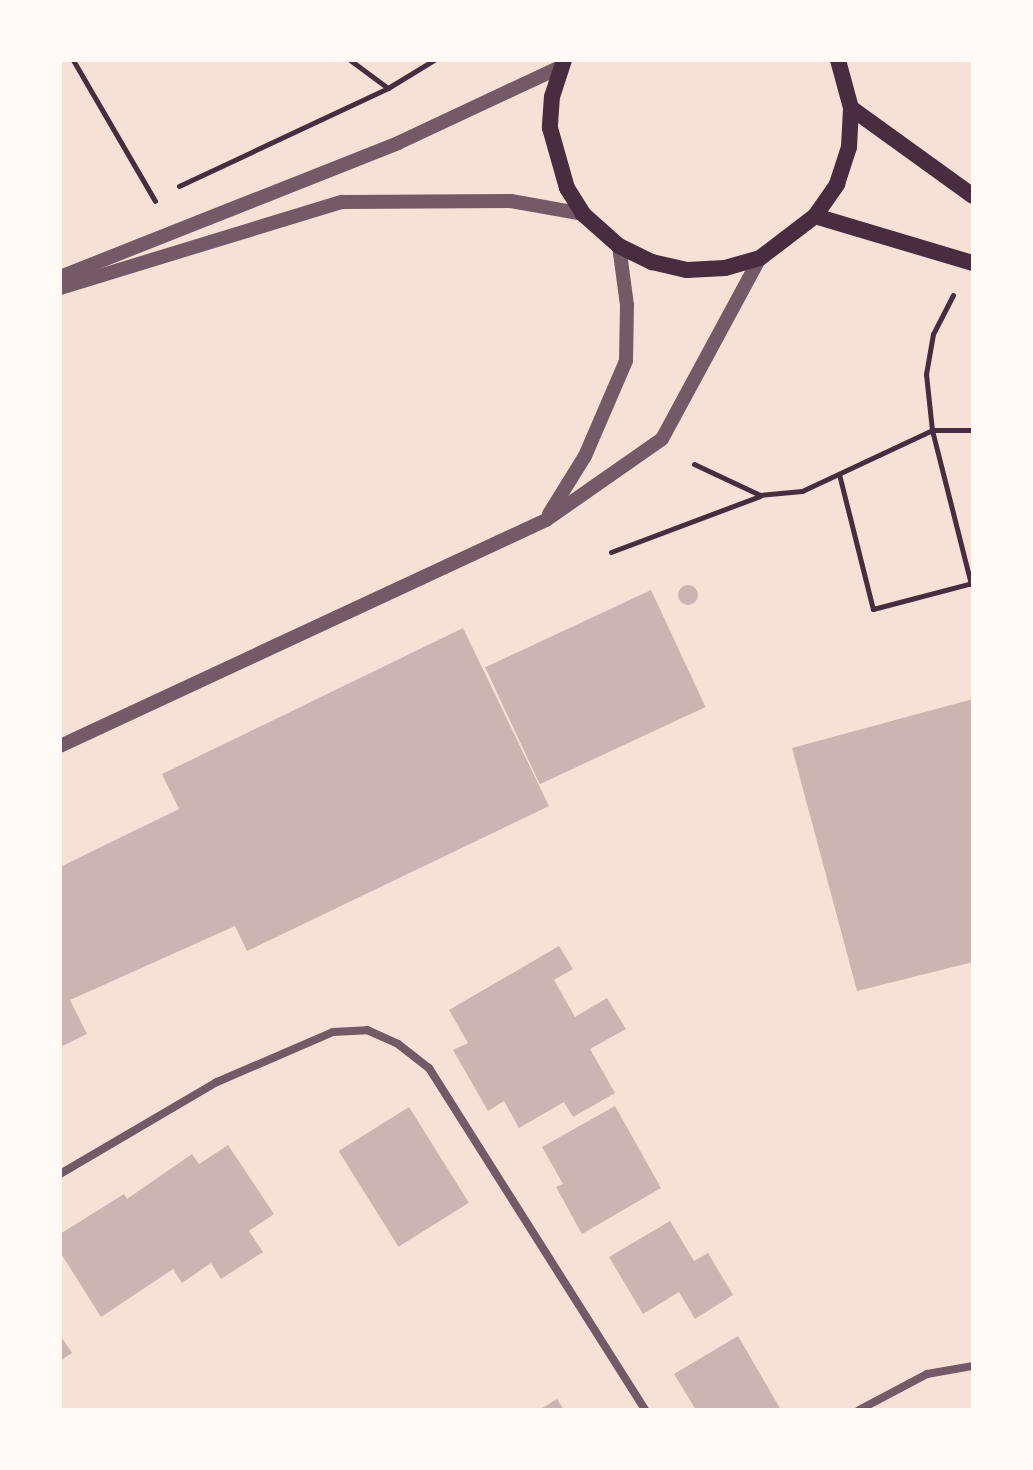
<!DOCTYPE html>
<html>
<head>
<meta charset="utf-8">
<style>
  body { margin:0 }
  #map { position:relative; width:1033px; height:1470px; overflow:hidden; background:#f7e1d7; font-family:"Work Sans",sans-serif }
  div>[style] { position:absolute }
  [style*='--x'] { left:calc(var(--x)*1px); top:calc(var(--y)*1px); width:calc(var(--w)*1px); rotate:calc(var(--a)*1deg) }
  .building>* { inset:0; background:#ccb4b1; transform-origin:0 0 }
  .round { border-radius:50% }
  .path>* { height:5px; margin:-2.5px; padding:0 2.5px; transform-origin:2.5px; border-radius:2.5px; background:#4a2c40 }
  .minor>* { height:8px; margin:-4px; padding:0 4px; transform-origin:4px; border-radius:4px; background:#755966 }
  .tertiary>* { height:14px; margin:-7px; padding:0 7px; transform-origin:7px; border-radius:7px; background:#755966 }
  .secondary>* { height:16px; margin:-8px; padding:0 8px; transform-origin:8px; border-radius:8px; background:#4a2c40 }
  span { translate:-50% -50%; white-space:nowrap; text-align:center; line-height:1.15; -webkit-text-stroke:8px #fffaf5; paint-order:stroke }
  .frame { position:absolute; inset:0; border:62px solid #fffaf5; pointer-events:none }
</style>
</head>
<body>
<div id="map">
  <div class="building">
    <i class="round" style="left:678px;top:585px;width:20px;height:20px"></i>
    <i style="left:651px;top:590px;width:129px;height:183px;rotate:65deg"></i>
    <i style="clip-path:polygon(463px 628px,549px 806px,247px 951px,235px 926px,70px 1000px,87px 1034px,60px 1047px,60px 867px,179px 809px,162px 774px)"></i>
    <i style="clip-path:polygon(973px 699px,973px 962px,857px 991px,792px 748px)"></i>
    <i style="clip-path:polygon(559px 946px,573px 969px,554px 980px,575px 1017px,607px 998px,626px 1029px,590px 1049px,615px 1093px,573px 1117px,564px 1102px,519px 1128px,504px 1101px,488px 1111px,453px 1050px,468px 1043px,449px 1010px)"></i>
    <i style="clip-path:polygon(615px 1106px,661px 1188px,582px 1234px,556px 1187px,563px 1184px,542px 1147px)"></i>
    <i style="left:409px;top:1107px;width:113px;height:83px;rotate:58deg"></i>
    <i style="clip-path:polygon(228px 1145px,274px 1214px,249px 1231px,263px 1252px,221px 1279px,211px 1263px,182px 1283px,173px 1269px,101px 1317px,60px 1252px,60px 1234px,124px 1194px,127px 1199px,192px 1154px,199px 1164px)"></i>
    <i style="clip-path:polygon(670px 1221px,694px 1261px,708px 1253px,733px 1295px,695px 1319px,679px 1292px,643px 1314px,609px 1257px)"></i>
    <i style="clip-path:polygon(60px 1335px,72px 1353px,60px 1361px)"></i>
    <i style="clip-path:polygon(738px 1336px,781px 1410px,696px 1410px,674px 1374px)"></i>
    <i style="clip-path:polygon(557px 1399px,564px 1410px,539px 1410px)"></i>
  </div>
  <div class="path">
    <i style="--x:73;--y:60;--w:163;--a:59.8"></i>
    <i style="--x:350;--y:60;--w:47;--a:36.4"></i>
    <i style="--x:179;--y:186;--w:231;--a:-25.1"></i>
    <i style="--x:388;--y:88;--w:54;--a:-31.3"></i>
    <i style="--x:953;--y:295;--w:44;--a:117.1"></i>
    <i style="--x:933;--y:334;--w:41;--a:99.9"></i>
    <i style="--x:926;--y:374;--w:56;--a:83.9"></i>
    <i style="--x:932;--y:430;--w:159;--a:75.8"></i>
    <i style="--x:694;--y:464;--w:73;--a:25.2"></i>
    <i style="--x:760;--y:495;--w:42;--a:-5.4"></i>
    <i style="--x:802;--y:491;--w:144;--a:-25.1"></i>
    <i style="--x:932;--y:430;--w:41;--a:0"></i>
    <i style="--x:839;--y:474;--w:139;--a:75.9"></i>
    <i style="--x:873;--y:609;--w:102;--a:-14.7"></i>
    <i style="--x:611;--y:552;--w:159;--a:-20.6"></i>
  </div>
  <div class="minor">
    <i style="--x:60;--y:1174;--w:182;--a:-30.4"></i>
    <i style="--x:217;--y:1082;--w:126;--a:-23.3"></i>
    <i style="--x:333;--y:1032;--w:34;--a:-3"></i>
    <i style="--x:367;--y:1030;--w:34;--a:24"></i>
    <i style="--x:398;--y:1044;--w:39;--a:38"></i>
    <i style="--x:429;--y:1068;--w:404;--a:57.7"></i>
    <i style="--x:859;--y:1410;--w:77;--a:-27.9"></i>
    <i style="--x:927;--y:1374;--w:47;--a:-9.9"></i>
  </div>
  <div class="tertiary">
    <i style="--x:60;--y:277;--w:364;--a:-21.6"></i>
    <i style="--x:398;--y:143;--w:179;--a:-25.1"></i>
    <i style="--x:60;--y:288;--w:295;--a:-17"></i>
    <i style="--x:342;--y:202;--w:169;--a:-0.3"></i>
    <i style="--x:511;--y:201;--w:73;--a:10.2"></i>
    <i style="--x:549;--y:514;--w:68;--a:-58.2"></i>
    <i style="--x:585;--y:456;--w:103;--a:-66.7"></i>
    <i style="--x:626;--y:361;--w:56;--a:-89"></i>
    <i style="--x:627;--y:305;--w:60;--a:-97.7"></i>
    <i style="--x:60;--y:746;--w:536;--a:-24.94"></i>
    <i style="--x:546;--y:520;--w:141;--a:-34.9"></i>
    <i style="--x:662;--y:439;--w:206;--a:-61.6"></i>
  </div>
  <div class="secondary">
    <i style="--x:564;--y:60;--w:38;--a:108"></i>
    <i style="--x:552;--y:96;--w:32;--a:94"></i>
    <i style="--x:550;--y:128;--w:62;--a:74.2"></i>
    <i style="--x:567;--y:188;--w:31;--a:58"></i>
    <i style="--x:583;--y:214;--w:48;--a:41.6"></i>
    <i style="--x:619;--y:246;--w:37;--a:26"></i>
    <i style="--x:652;--y:262;--w:36;--a:13"></i>
    <i style="--x:687;--y:270;--w:38;--a:-3"></i>
    <i style="--x:725;--y:268;--w:36;--a:-16"></i>
    <i style="--x:760;--y:258;--w:69;--a:-37.4"></i>
    <i style="--x:815;--y:216;--w:39;--a:-55"></i>
    <i style="--x:837;--y:184;--w:39;--a:-72"></i>
    <i style="--x:849;--y:147;--w:39;--a:-87"></i>
    <i style="--x:851;--y:108;--w:50;--a:-105.2"></i>
    <i style="--x:851;--y:108;--w:150;--a:35.8"></i>
    <i style="--x:815;--y:216;--w:165;--a:16.6"></i>
  </div>
  <div class="frame"></div>
</div>
</body>
</html>
